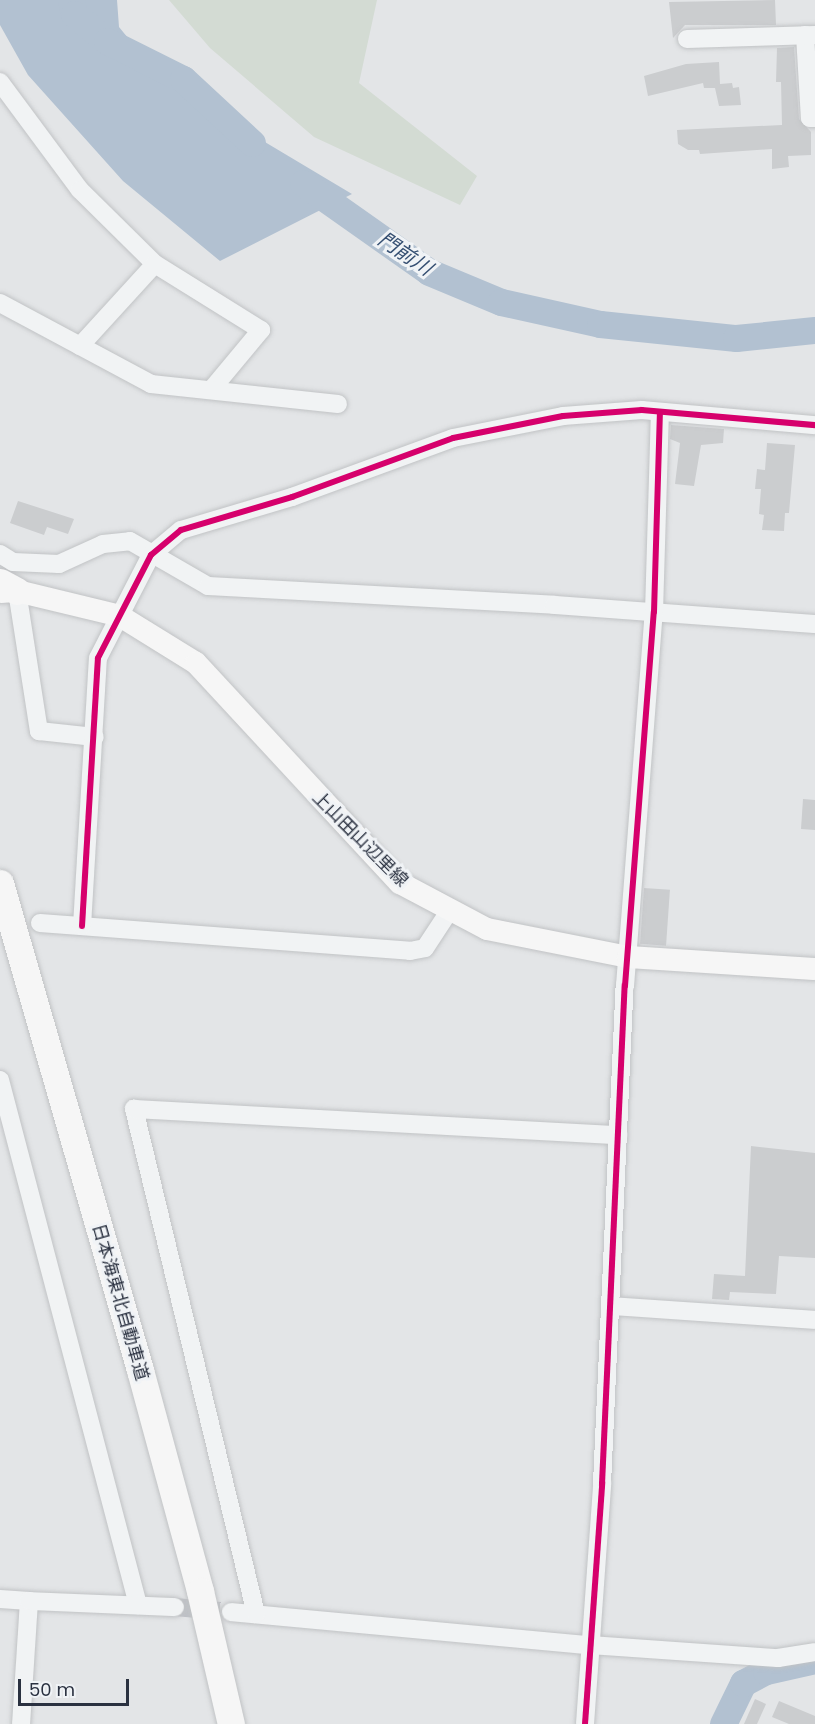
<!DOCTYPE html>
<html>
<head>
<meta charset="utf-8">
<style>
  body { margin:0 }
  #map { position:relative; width:815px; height:1724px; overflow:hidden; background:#e3e5e7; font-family:Poppins,"Noto Sans JP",sans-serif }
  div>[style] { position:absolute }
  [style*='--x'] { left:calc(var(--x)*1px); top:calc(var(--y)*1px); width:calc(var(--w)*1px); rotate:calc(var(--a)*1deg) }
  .green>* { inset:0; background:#d3dbd3 }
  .water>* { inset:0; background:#b2c1d1 }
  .river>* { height:27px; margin:-13.5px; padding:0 13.5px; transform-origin:13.5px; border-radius:13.5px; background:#b2c1d1 }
  .building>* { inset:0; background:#cbcdcf; transform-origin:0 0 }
  .minor-tunnel>* { height:18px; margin-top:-9px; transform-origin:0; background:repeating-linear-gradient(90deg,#bec1c6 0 18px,transparent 0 27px) }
  .roads { filter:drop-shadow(0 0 2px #c1c3c5) drop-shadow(0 0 2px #c1c3c5) }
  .minor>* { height:18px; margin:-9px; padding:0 9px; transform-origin:9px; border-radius:9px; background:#f1f3f4 }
  .major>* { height:22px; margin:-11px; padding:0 11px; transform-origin:11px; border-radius:11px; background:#f6f6f6 }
  .highway>* { height:27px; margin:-13.5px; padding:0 13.5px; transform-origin:13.5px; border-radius:13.5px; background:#f6f6f6 }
  .cycleway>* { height:6px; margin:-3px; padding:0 3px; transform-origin:3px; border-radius:3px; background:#d6006c }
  span { translate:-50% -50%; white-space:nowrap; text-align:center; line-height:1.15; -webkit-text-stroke:6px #f0f3f6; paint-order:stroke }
  .street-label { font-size:18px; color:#2a3140 }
  .water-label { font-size:20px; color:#354f72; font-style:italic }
  .scale { position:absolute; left:18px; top:1679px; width:111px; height:27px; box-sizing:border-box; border:3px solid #2a3140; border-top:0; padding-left:8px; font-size:18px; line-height:21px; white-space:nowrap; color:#2a3140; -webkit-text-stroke:4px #f0f3f6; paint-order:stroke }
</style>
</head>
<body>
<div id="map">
  <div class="green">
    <i style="clip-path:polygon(169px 0,377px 0,359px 83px,477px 176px,460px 205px,314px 137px,210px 48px)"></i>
  </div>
  <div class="water">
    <i style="clip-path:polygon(0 0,117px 0,119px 27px,164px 82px,352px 194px,220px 261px,123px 181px,28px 75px,0 25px)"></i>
  </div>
  <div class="river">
    <i style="--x:71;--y:0;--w:14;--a:78"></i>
    <i style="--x:74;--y:14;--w:43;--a:39.3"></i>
    <i style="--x:107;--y:41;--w:85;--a:26.6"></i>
    <i style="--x:183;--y:79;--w:94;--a:42.8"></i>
    <i style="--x:303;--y:183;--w:154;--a:35.2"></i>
    <i style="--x:429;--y:272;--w:78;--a:22.6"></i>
    <i style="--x:501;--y:302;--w:101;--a:12.5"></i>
    <i style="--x:600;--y:324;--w:137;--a:5.9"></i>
    <i style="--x:736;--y:338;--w:79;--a:-5.8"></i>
    <i style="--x:723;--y:1724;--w:46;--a:-64"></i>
    <i style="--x:743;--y:1683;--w:26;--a:-28"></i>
    <i style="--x:766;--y:1671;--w:50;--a:-12.7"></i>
  </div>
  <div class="building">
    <i style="clip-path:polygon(775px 0,776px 25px,685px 25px,673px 38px,669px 2px)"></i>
    <i style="clip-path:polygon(794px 47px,799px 119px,811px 132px,811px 155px,788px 156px,789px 167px,772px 169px,772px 149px,700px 154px,699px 150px,688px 150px,678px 144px,677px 130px,782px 125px,781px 82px,776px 82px,777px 48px)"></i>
    <i style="clip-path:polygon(719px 62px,720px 84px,732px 83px,733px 88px,739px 87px,741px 105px,719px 106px,715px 88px,704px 88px,703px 83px,648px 96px,644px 76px,686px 64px)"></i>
    <i style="clip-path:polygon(671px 425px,724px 429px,723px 443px,701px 445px,694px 486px,675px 484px,680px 443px,670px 439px)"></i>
    <i style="clip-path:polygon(767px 443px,795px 445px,789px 513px,785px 513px,784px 531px,762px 530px,764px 515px,759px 514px,761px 489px,755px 489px,757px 469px,765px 470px)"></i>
    <i style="clip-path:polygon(18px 501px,74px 519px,68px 534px,47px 527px,44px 535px,10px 523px)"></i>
    <i style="clip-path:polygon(803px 799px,815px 800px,815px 830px,801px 829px)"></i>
    <i style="left:644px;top:888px;width:26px;height:56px;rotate:4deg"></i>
    <i style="clip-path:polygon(751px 1146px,815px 1153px,815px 1258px,779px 1256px,776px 1294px,730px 1292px,729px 1300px,712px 1299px,714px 1274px,745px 1276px)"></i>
    <i style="clip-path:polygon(755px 1699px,766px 1704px,757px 1724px,744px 1724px)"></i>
    <i style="clip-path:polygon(779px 1701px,815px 1716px,815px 1724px,789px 1724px,772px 1717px)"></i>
  </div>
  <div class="minor-tunnel">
    <i style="--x:175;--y:1607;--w:56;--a:5.1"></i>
  </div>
  <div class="roads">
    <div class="minor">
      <i style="--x:805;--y:35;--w:83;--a:86.6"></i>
      <i style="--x:810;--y:118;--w:5;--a:0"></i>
      <i style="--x:687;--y:39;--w:128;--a:-1.8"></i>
      <i style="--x:0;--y:82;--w:134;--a:53.5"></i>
      <i style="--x:80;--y:190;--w:105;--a:44.6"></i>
      <i style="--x:155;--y:264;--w:125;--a:31.9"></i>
      <i style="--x:261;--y:330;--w:78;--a:129.8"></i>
      <i style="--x:0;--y:303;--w:171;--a:28.2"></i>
      <i style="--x:151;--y:384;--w:188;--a:6.1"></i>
      <i style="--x:80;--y:346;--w:111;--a:-47.6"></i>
      <i style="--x:0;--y:554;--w:15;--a:32"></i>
      <i style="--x:13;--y:562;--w:46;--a:2.5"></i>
      <i style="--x:59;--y:564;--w:48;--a:-24.4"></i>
      <i style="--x:103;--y:544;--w:27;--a:-6"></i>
      <i style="--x:130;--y:541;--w:90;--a:30"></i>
      <i style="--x:208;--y:586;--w:347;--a:3.1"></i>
      <i style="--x:554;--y:605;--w:262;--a:4.2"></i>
      <i style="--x:17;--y:591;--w:142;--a:81.1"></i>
      <i style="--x:39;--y:731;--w:56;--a:6.1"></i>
      <i style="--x:40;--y:923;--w:371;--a:4.3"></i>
      <i style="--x:410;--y:951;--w:15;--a:-11"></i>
      <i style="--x:425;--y:948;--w:45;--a:-56.7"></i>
      <i style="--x:82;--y:926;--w:268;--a:-86.6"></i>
      <i style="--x:98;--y:658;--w:116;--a:-62.8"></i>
      <i style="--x:151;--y:555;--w:39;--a:-40"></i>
      <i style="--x:181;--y:530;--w:116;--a:-16.6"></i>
      <i style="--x:292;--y:497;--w:171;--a:-20.1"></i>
      <i style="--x:453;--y:438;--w:112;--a:-11.3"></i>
      <i style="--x:563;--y:416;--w:79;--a:-4.3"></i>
      <i style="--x:642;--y:410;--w:174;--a:5"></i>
      <i style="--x:0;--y:1080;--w:543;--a:75.27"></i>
      <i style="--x:611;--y:1306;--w:204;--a:3.9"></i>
      <i style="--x:0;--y:1599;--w:29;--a:4"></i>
      <i style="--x:29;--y:1601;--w:123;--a:93.7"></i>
      <i style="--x:29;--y:1601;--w:146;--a:2.4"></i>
      <i style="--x:231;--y:1612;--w:361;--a:5.3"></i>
      <i style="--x:590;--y:1645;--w:188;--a:4"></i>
      <i style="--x:778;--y:1658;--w:37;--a:-9"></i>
      <i style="--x:256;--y:1614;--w:520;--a:-103.58"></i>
      <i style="--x:134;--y:1109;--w:485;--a:3.1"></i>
      <i style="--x:585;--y:1724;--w:241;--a:-85.9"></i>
      <i style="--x:602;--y:1484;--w:499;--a:-87.4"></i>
      <i style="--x:625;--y:986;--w:375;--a:-85.6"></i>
      <i style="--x:654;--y:612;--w:198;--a:-88.3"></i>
    </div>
    <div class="major">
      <i style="--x:1;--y:592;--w:16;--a:-4"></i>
      <i style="--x:17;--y:591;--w:106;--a:13.6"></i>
      <i style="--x:120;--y:616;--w:89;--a:31.7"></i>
      <i style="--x:196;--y:663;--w:300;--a:47.2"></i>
      <i style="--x:400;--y:883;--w:98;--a:27.9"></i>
      <i style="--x:487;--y:929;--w:144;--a:11.2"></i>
      <i style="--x:628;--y:957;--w:187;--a:3.7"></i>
    </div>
    <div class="highway">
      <i style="--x:0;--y:582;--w:19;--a:28"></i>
      <i style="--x:0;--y:883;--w:507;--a:73.96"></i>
      <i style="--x:140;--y:1370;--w:229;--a:74.8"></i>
      <i style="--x:200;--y:1591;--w:137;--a:76.9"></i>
    </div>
  </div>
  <div class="cycleway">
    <i style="--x:82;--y:926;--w:268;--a:-86.6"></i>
    <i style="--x:98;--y:658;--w:116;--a:-62.8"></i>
    <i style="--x:151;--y:555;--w:39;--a:-40"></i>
    <i style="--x:181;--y:530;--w:116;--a:-16.6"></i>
    <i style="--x:292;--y:497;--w:171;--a:-20.1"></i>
    <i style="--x:453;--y:438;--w:112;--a:-11.3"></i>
    <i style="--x:563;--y:416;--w:79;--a:-4.3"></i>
    <i style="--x:642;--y:410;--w:174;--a:5"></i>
    <i style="--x:585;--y:1724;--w:241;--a:-85.9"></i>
    <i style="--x:602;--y:1484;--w:499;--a:-87.4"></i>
    <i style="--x:625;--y:986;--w:375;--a:-85.6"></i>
    <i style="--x:654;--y:612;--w:198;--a:-88.3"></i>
  </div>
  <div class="street-label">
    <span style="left:360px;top:839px;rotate:45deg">上山田山辺里線</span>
    <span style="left:120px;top:1302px;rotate:74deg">日本海東北自動車道</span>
  </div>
  <div class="water-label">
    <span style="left:405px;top:254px;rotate:34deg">門前川</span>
  </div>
  <div class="scale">50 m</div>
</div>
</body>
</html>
